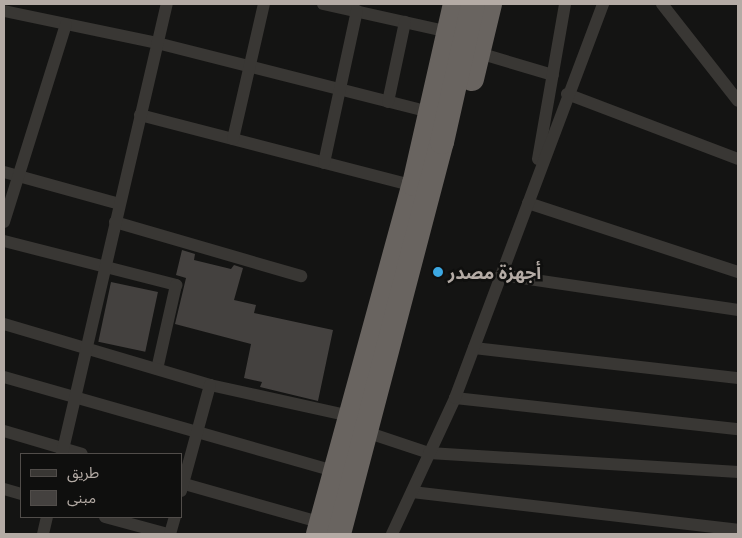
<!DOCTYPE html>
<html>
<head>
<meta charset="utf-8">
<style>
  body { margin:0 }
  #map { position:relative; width:742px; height:538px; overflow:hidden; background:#141413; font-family:"Open Sans","Noto Sans Arabic",sans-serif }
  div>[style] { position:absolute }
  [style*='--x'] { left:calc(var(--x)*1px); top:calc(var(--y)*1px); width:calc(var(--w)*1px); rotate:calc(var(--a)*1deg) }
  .building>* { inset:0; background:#44413f; transform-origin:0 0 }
  .street>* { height:12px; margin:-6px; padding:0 6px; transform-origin:6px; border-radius:6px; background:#393734 }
  .highway>* { height:24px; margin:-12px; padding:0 12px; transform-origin:12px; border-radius:12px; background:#696460 }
  .dots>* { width:14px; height:14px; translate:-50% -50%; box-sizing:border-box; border:2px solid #0f0f0e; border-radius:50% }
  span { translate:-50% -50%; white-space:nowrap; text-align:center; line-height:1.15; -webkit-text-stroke:5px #0f0f0e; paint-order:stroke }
  .poi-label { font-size:18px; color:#b4aba5; font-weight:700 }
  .left { translate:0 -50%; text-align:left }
  .frame { position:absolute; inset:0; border:5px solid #b4aba5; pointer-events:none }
  .legend { position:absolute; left:20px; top:453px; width:162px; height:65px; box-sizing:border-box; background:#0f0f0e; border:1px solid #514d4a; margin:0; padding:6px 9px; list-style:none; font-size:15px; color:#b4aba5 }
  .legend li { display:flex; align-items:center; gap:10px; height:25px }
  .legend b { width:25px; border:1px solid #514d4a }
</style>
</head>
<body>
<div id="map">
  <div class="building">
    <i style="clip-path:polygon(182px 250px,195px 254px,194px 260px,231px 269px,234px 265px,243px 268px,234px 300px,256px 305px,254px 313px,333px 330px,318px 401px,260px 387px,262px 382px,244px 378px,251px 344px,175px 324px,186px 278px,176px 275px)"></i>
    <i style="left:111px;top:282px;width:48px;height:61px;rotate:12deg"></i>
  </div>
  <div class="street">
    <i style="--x:323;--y:4;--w:116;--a:12.5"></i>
    <i style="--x:662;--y:4;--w:123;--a:51.9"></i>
    <i style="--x:4;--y:11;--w:156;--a:11.8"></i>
    <i style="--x:157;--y:43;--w:269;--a:14.2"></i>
    <i style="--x:479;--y:53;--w:77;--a:16.6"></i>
    <i style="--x:567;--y:94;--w:183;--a:20.8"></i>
    <i style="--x:388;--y:102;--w:82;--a:-78"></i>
    <i style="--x:140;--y:115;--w:271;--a:14.5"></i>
    <i style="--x:233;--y:139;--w:139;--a:-77.1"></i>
    <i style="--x:538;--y:159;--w:157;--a:-80.1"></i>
    <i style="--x:324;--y:163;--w:156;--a:-77.8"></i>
    <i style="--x:4;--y:172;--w:119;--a:15.5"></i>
    <i style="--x:528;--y:203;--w:221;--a:18.2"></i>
    <i style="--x:4;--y:222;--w:207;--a:-72.6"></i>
    <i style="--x:115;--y:222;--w:194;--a:16.2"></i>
    <i style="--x:4;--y:241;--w:178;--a:14.3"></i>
    <i style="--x:176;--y:285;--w:86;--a:102.7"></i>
    <i style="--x:501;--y:275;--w:240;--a:8.4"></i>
    <i style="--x:4;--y:324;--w:215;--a:16.5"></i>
    <i style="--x:210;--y:385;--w:143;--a:12.5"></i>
    <i style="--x:474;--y:348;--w:266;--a:6.5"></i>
    <i style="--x:4;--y:377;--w:344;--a:15.9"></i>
    <i style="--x:455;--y:398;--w:285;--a:6.3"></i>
    <i style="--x:4;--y:431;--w:81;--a:16.4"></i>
    <i style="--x:366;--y:432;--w:66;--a:18.4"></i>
    <i style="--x:429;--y:453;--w:310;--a:3.5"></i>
    <i style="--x:62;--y:454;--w:462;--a:-76.9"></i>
    <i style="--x:181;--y:483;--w:147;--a:15.8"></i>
    <i style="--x:4;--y:489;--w:18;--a:16"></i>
    <i style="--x:181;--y:491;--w:110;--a:-74.7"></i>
    <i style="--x:412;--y:492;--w:328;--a:6.6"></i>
    <i style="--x:105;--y:517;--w:65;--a:15.1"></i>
    <i style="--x:43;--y:534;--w:17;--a:-77"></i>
    <i style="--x:170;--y:534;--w:18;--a:-74"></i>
    <i style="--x:392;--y:534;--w:150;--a:-65.1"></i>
    <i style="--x:455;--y:398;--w:421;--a:-69.4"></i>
  </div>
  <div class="highway">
    <i style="--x:472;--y:79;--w:77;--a:-76.5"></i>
    <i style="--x:318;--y:534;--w:363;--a:-74.7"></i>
    <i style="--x:414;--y:184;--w:185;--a:-77.2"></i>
    <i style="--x:339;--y:534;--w:405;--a:-75.3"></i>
    <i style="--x:442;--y:142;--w:141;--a:-77.3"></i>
  </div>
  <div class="dots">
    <i style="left:438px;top:272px;background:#3ca8e3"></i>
  </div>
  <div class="poi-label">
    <span class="left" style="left:448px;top:272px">أجهزة مصدر</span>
  </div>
  <div class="frame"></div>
  <ul class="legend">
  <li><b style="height:6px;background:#393734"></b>طريق</li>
  <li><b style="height:14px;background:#44413f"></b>مبنى</li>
  </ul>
</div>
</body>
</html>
